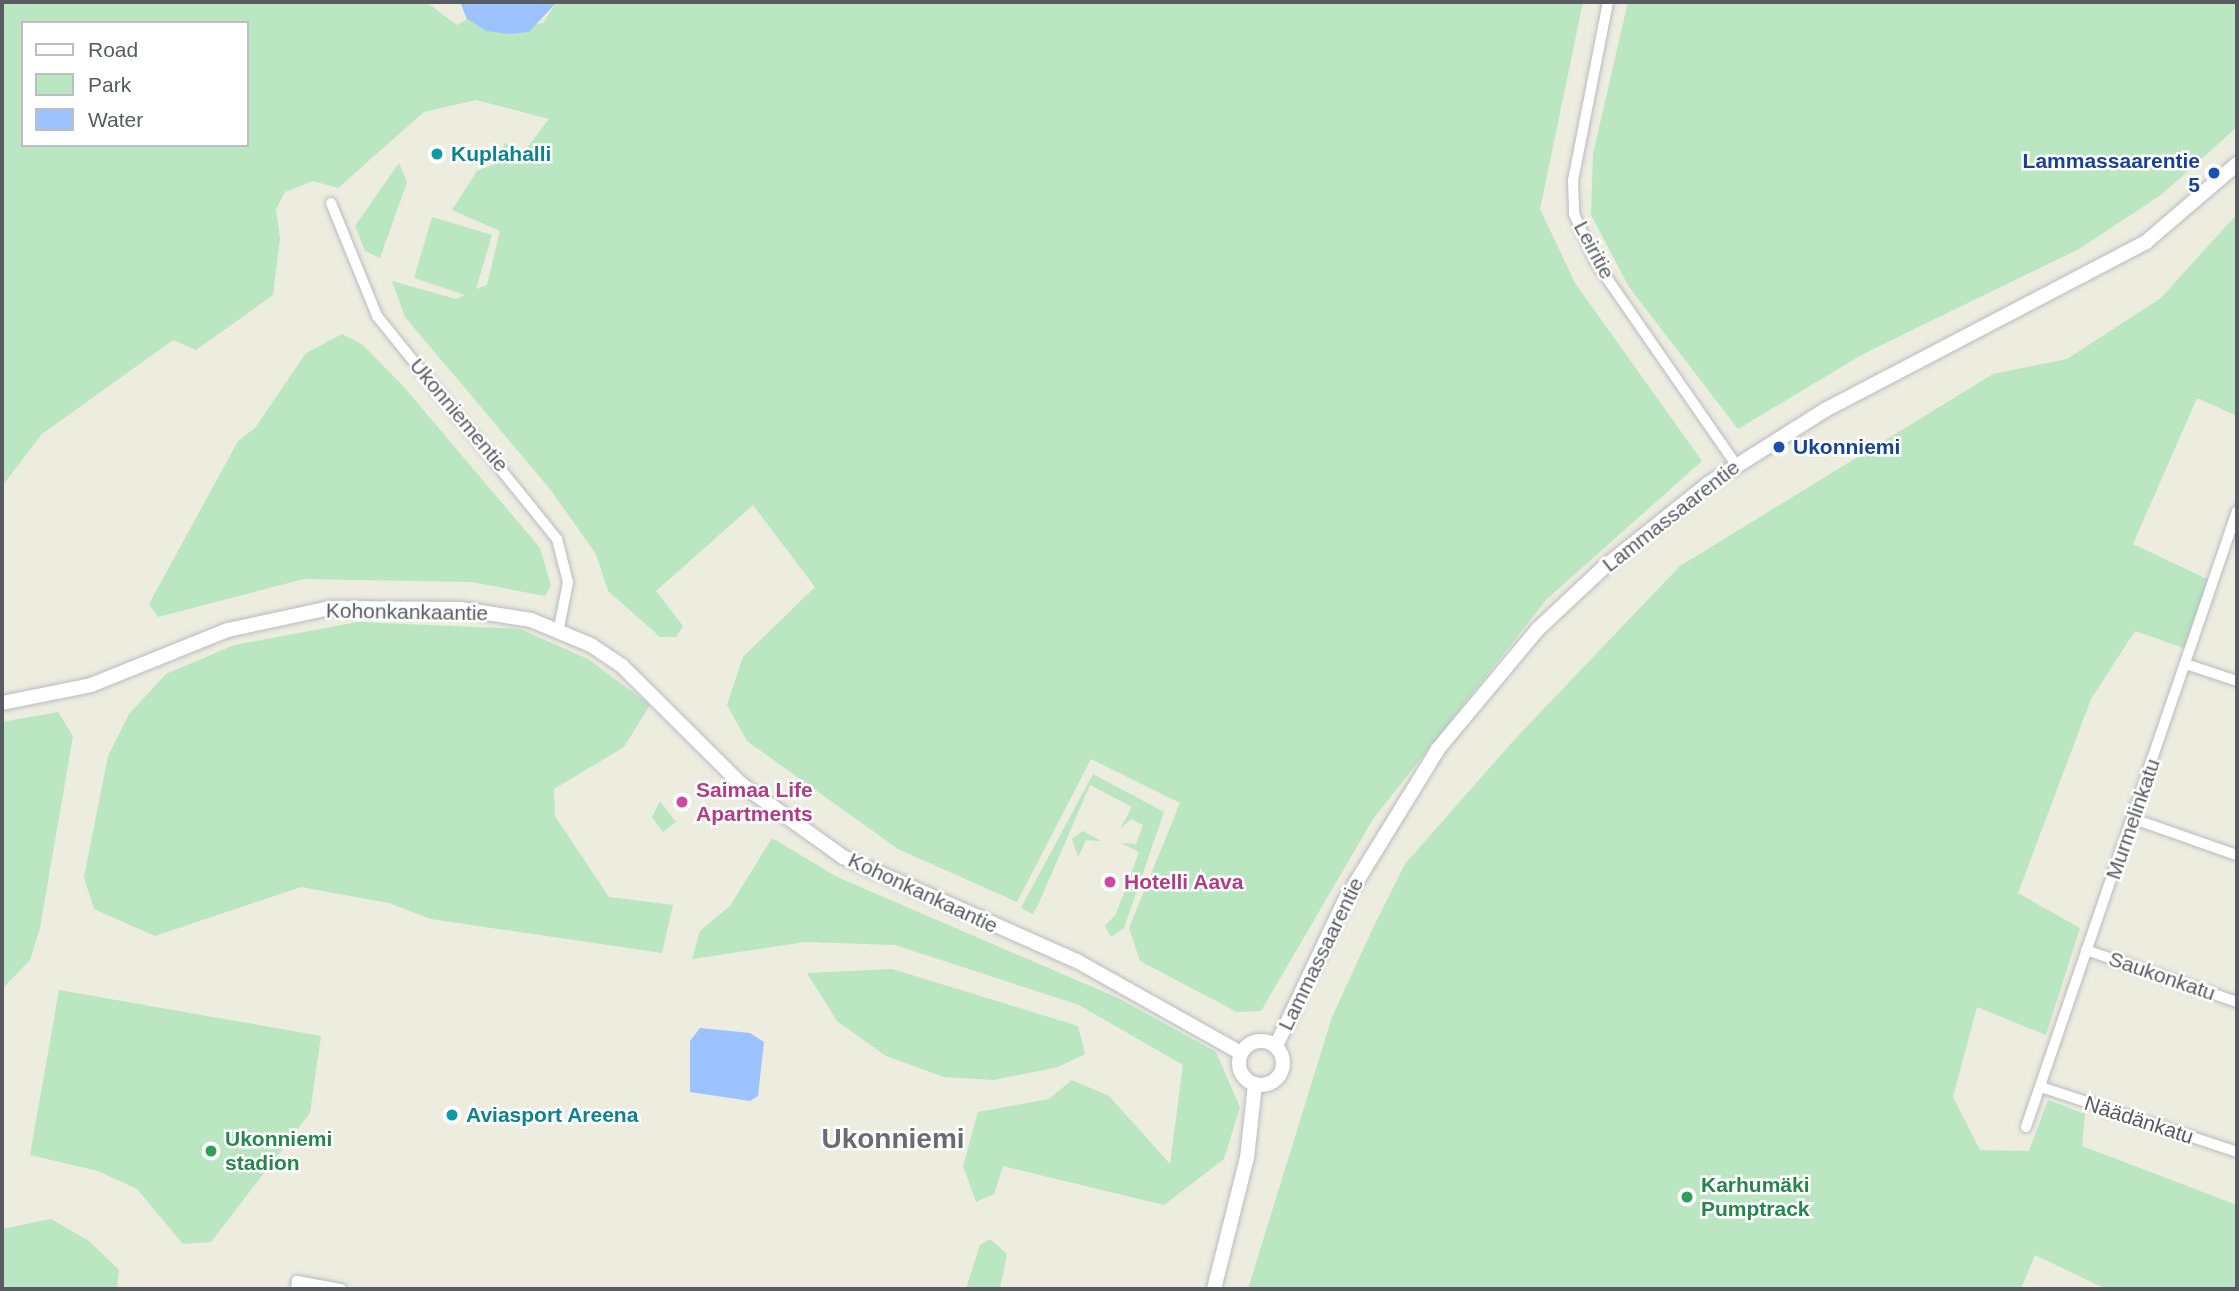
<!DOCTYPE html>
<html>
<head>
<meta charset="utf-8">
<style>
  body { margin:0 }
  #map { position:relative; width:2239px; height:1291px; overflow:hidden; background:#ececdf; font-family:Arial,sans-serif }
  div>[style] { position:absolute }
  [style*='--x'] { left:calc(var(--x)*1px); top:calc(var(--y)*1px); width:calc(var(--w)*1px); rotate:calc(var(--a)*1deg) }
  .green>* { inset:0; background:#bae6c1 }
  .water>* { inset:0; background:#9cc3ff }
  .roads { filter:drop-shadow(0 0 2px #babbc2) drop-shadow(0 0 2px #babbc2) }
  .street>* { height:10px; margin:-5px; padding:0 5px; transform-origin:5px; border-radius:5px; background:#fff }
  .secondary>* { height:14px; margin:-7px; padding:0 7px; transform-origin:7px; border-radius:7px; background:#fff }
  .secondary>.ring { margin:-7px; padding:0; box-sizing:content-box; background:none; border:14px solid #fff; border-radius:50% }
  .dots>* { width:19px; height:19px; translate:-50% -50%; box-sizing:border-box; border:4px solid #fff; border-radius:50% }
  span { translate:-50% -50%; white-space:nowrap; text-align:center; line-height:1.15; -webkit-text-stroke:5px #fff; paint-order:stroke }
  .culture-label { font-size:21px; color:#0d838f; font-weight:700 }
  .left { translate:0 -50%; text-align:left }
  .transit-label { font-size:21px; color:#164399; font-weight:700 }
  .right { translate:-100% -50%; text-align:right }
  .street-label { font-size:21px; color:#585b61 }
  .hotel-label { font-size:21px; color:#b23c85; font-weight:700 }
  .leisure-label { font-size:21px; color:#27864d; font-weight:700 }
  .district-label { font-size:28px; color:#696c73; font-weight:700 }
  .frame { position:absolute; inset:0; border:4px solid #585b61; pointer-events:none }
  .legend { position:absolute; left:21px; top:21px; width:228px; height:126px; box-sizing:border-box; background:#fff; border:2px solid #bcbdc0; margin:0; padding:9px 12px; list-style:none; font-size:21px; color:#585b61 }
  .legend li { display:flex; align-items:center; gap:14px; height:35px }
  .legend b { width:35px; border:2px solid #bcbdc0 }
</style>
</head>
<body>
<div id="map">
  <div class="green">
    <i style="clip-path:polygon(evenodd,2px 2px,426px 2px,457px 25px,467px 19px,486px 31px,543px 23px,557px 2px,1583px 2px,1540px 209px,1575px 283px,1702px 461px,1547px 599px,1373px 819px,1261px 1011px,1237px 1012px,1140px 961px,1129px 928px,1180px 803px,1091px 759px,1017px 902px,898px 849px,747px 741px,727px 705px,743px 657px,815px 587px,753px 505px,656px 591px,683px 626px,676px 637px,660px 637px,608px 591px,596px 554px,550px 489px,405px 317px,392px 281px,456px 299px,465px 295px,414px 278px,432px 217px,492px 235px,476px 289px,487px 285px,500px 231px,452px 210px,477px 171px,497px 163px,505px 143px,524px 152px,549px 119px,476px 100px,424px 112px,338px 188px,313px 181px,285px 192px,276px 209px,280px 239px,273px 295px,196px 350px,173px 340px,42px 434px,2px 486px,2px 2px,23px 23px,247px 23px,247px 145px,23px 145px,23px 23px)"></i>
    <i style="clip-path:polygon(1628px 2px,2237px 2px,2237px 127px,2161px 195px,2079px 249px,1865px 353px,1738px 429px,1629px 287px,1591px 215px,1593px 154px)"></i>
    <i style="clip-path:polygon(399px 163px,407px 182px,380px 258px,365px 251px,355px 226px)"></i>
    <i style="clip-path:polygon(2237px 214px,2237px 416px,2197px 398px,2133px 544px,2209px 580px,2184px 648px,2135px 631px,2091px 699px,2018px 893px,2080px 928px,2046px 1035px,1977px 1007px,1953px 1097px,1980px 1150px,2029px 1151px,2048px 1100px,2085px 1114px,2082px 1146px,2237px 1205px,2237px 1289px,2106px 1289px,2035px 1255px,2021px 1289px,1248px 1289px,1332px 1017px,1373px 928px,1405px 864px,1515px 739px,1680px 566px,1993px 374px,2067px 359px,2161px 298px)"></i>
    <i style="clip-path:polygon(342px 334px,362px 344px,404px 387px,540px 548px,551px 586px,545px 596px,472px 582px,304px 579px,158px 617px,149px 604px,238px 441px,255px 428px,306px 353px)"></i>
    <i style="clip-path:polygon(358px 622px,520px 629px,588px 659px,650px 705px,624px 747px,554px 789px,555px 816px,609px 897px,673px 905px,662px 953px,431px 919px,389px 903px,301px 887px,155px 936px,94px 909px,84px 877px,108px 756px,129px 714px,166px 674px,234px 645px)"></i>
    <i style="clip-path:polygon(58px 712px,73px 736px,40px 928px,30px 960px,2px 989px,2px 722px)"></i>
    <i style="clip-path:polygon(1093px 774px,1164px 812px,1124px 928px,1111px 937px,1105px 926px,1116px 914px,1139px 852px,1121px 843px,1136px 844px,1143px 825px,1131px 819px,1120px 829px,1132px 807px,1090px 785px,1038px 905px,1033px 914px,1021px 908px)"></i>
    <i style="clip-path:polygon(660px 801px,676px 822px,663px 832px,652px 817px)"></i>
    <i style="clip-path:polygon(1083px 831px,1101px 841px,1086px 840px,1078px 857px,1072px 839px)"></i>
    <i style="clip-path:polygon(772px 838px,837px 877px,1118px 998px,1216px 1052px,1240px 1107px,1224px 1159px,1164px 1205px,1003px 1166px,994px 1194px,976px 1202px,963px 1166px,978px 1112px,1049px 1099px,1072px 1080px,1109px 1096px,1170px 1164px,1183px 1065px,1079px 1005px,895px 945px,805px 942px,692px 959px,700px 931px,730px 906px)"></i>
    <i style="clip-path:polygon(892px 969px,1078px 1026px,1085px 1054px,1058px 1067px,993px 1080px,944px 1077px,886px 1056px,837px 1021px,807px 973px)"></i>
    <i style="clip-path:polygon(59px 990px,321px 1036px,310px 1113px,211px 1242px,183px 1244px,137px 1189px,98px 1171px,30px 1155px)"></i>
    <i style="clip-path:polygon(51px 1219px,89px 1241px,119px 1270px,117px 1289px,2px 1289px,2px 1229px)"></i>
    <i style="clip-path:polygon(990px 1239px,1007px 1254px,1000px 1289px,966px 1289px,980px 1245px)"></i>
  </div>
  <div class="water">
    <i style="clip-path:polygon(460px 2px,557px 2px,529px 32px,509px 34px,486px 31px,467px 19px)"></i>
    <i style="clip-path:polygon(700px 1028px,750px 1033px,764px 1042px,758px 1096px,750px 1101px,690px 1092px,690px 1041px)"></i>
  </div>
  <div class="roads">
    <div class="street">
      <i style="--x:1608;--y:2;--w:181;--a:101.1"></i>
      <i style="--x:1573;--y:180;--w:34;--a:88"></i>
      <i style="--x:1574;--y:214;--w:51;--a:65.9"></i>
      <i style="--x:1595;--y:261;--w:248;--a:55.3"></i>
      <i style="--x:331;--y:203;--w:122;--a:67.8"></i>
      <i style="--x:377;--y:316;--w:287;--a:51.1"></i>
      <i style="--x:557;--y:539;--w:44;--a:75.7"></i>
      <i style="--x:568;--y:582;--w:47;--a:101.1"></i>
      <i style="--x:2186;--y:664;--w:54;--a:18.4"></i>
      <i style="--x:2134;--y:819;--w:109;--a:19.3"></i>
      <i style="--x:2086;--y:950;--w:160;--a:19"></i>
      <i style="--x:2041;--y:1087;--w:206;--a:18.3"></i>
      <i style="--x:2026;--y:1127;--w:651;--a:-71.09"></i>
      <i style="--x:296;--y:1289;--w:8;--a:-83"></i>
      <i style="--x:297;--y:1281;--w:45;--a:10.3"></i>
    </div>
    <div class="secondary">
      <i style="--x:2;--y:703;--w:91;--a:-11.4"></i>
      <i style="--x:91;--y:685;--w:148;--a:-21.9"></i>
      <i style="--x:228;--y:630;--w:104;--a:-12.2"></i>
      <i style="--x:330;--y:608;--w:131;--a:0.4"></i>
      <i style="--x:461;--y:609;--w:71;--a:8.9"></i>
      <i style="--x:531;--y:620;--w:65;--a:22.6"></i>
      <i style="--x:591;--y:645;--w:37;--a:34"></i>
      <i style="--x:622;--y:666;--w:168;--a:44.8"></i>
      <i style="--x:741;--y:784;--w:125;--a:35.6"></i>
      <i style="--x:843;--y:857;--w:256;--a:24"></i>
      <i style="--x:1077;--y:961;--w:188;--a:29.3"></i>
      <i class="ring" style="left:1239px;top:1041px;width:30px;height:30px"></i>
      <i style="--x:1276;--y:1046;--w:159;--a:-64.7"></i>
      <i style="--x:1344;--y:902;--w:180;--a:-58.4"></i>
      <i style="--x:1438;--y:749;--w:156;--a:-50.2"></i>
      <i style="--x:1538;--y:629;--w:89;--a:-43.2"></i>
      <i style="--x:1603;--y:568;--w:134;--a:-38.7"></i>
      <i style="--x:1708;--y:484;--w:138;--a:-32.3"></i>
      <i style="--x:1825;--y:410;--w:362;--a:-27.6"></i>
      <i style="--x:2146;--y:242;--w:120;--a:-40.6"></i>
      <i style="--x:1214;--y:1289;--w:135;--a:-75.9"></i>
      <i style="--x:1247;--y:1158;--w:74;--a:-83.8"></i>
    </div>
  </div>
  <div class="dots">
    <i style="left:437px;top:154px;background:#0f9aa8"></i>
    <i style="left:2214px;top:173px;background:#1a4fb4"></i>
    <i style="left:1779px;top:447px;background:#1a4fb4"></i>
    <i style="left:682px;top:802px;background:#d1479c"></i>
    <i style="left:1110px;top:882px;background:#d1479c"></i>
    <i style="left:452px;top:1115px;background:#0f9aa8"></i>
    <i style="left:211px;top:1151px;background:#2e9e5b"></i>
    <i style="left:1687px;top:1197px;background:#2e9e5b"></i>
  </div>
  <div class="culture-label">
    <span class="left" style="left:451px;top:154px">Kuplahalli</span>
    <span class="left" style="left:466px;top:1115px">Aviasport Areena</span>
  </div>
  <div class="transit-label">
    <span class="right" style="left:2200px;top:173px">Lammassaarentie<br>5</span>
    <span class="left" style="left:1793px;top:447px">Ukonniemi</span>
  </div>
  <div class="street-label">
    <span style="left:1594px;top:250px;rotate:62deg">Leiritie</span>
    <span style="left:459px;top:415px;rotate:50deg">Ukonniementie</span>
    <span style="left:1671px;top:516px;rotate:-38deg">Lammassaarentie</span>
    <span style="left:407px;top:612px;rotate:1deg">Kohonkankaantie</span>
    <span style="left:2133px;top:819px;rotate:-71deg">Murmelinkatu</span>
    <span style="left:923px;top:893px;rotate:25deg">Kohonkankaantie</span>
    <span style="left:1321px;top:954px;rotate:-64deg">Lammassaarentie</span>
    <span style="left:2162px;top:976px;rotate:19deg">Saukonkatu</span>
    <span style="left:2139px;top:1120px;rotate:18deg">Näädänkatu</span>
  </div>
  <div class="hotel-label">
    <span class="left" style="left:696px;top:802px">Saimaa Life<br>Apartments</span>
    <span class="left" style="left:1124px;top:882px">Hotelli Aava</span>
  </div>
  <div class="leisure-label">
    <span class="left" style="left:225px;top:1151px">Ukonniemi<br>stadion</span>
    <span class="left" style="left:1701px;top:1197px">Karhumäki<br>Pumptrack</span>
  </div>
  <div class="district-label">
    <span style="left:893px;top:1139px">Ukonniemi</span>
  </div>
  <div class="frame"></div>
  <ul class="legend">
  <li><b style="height:9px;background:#fff"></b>Road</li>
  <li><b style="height:19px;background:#bae6c1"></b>Park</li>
  <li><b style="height:19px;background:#9cc3ff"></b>Water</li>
  </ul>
</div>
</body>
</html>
